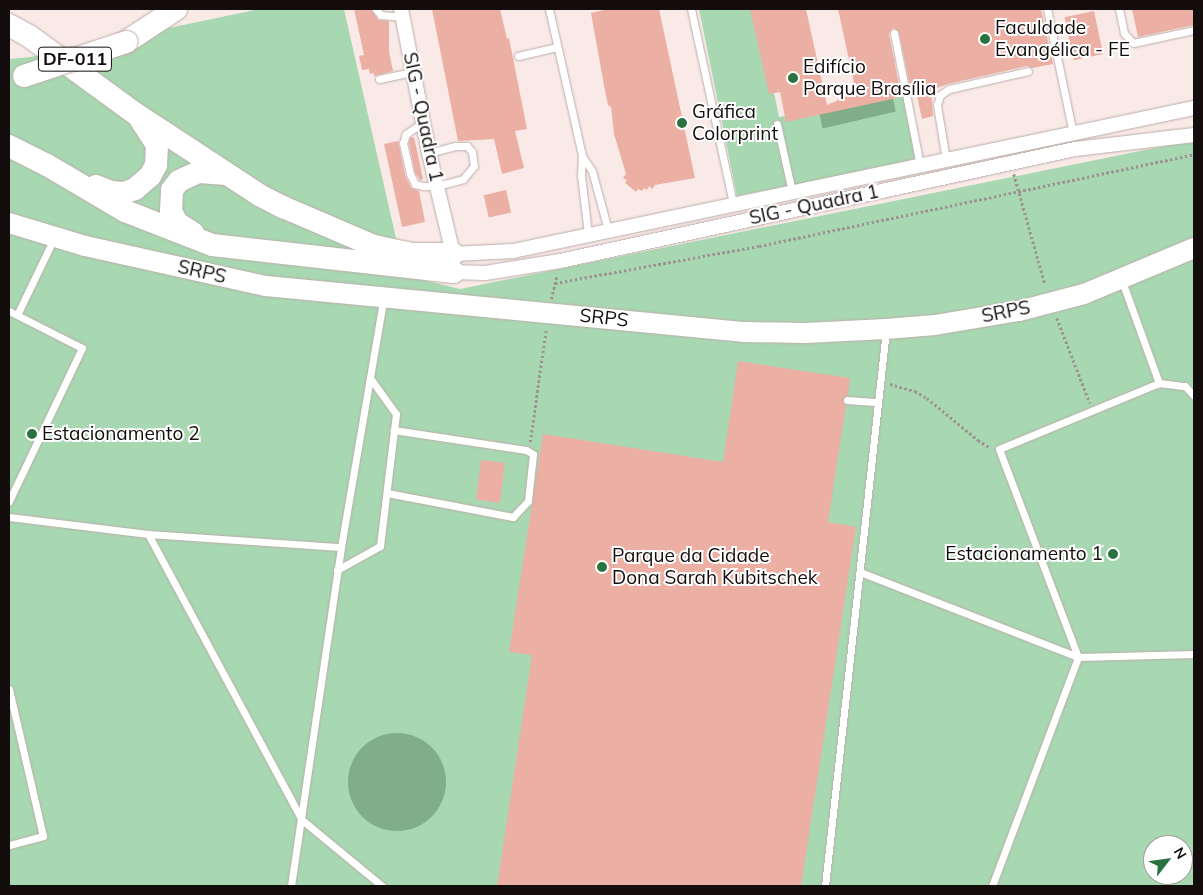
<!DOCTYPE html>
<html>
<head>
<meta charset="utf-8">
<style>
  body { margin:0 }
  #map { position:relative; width:1203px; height:895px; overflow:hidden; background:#f9eae7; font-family:Mulish,sans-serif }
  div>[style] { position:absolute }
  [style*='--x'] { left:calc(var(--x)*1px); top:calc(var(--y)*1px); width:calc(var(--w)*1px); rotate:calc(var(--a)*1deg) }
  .green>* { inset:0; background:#a8d8b2 }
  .water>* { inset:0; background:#7fae89; transform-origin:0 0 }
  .round { border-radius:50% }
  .building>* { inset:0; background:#ecafa4; transform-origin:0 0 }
  .path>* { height:2.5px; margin-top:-1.25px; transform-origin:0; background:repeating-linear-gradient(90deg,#9e9391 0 2.5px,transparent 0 5px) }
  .roads { filter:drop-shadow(0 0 1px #bcadaa) drop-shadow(0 0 1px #bcadaa) }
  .service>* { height:7px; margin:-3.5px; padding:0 3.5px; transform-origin:3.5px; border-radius:3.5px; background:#fff }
  .minor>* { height:14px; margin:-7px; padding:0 7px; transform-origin:7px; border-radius:7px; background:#fff }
  .secondary>* { height:20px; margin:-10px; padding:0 10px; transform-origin:10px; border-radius:10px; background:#fff }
  .primary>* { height:22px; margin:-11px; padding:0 11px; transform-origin:11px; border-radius:11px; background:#fff }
  .bridges { filter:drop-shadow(0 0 1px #bcadaa) drop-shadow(0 0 1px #bcadaa) }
  .primary-bridge>* { height:22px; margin:-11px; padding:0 11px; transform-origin:11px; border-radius:11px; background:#fff }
  .dots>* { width:14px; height:14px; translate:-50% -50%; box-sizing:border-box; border:2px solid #fff; border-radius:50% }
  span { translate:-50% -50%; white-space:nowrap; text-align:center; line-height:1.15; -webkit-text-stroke:4px #fff; paint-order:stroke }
  .shield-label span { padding:1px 4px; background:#fff; border:1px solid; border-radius:4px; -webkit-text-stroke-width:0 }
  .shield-label { font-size:18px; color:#130e0d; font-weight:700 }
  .poi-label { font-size:19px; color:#130e0d }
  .left { translate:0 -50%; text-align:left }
  .right { translate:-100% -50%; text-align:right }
  .street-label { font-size:19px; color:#130e0d }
  .frame { position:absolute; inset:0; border:10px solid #130e0d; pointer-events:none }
  .north { position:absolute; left:1143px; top:835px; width:50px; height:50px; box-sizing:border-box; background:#fff; border:1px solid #a19f9e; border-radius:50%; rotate:60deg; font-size:14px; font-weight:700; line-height:20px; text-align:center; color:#130e0d }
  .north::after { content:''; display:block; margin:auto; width:18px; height:22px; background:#2a7340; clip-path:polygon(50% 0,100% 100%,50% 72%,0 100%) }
</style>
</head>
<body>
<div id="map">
  <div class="green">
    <i style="clip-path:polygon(evenodd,260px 9px,344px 9px,398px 247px,419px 279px,460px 289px,1194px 140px,1194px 886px,9px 886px,9px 59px,30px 57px,260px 9px,1153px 845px,1183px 845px,1183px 875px,1153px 875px,1153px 845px)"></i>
    <i style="clip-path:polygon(699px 9px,757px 9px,779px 117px,903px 92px,916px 161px,737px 196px)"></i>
  </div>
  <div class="water">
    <i style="left:892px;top:95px;width:17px;height:75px;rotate:77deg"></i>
    <i class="round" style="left:348px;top:733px;width:98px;height:98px"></i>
  </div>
  <div class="building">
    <i style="clip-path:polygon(354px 9px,371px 9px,378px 20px,389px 21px,389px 51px,393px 71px,374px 76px,374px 73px,370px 74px,369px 69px,362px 70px,359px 56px,364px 55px)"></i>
    <i style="clip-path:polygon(432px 9px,500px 9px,507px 39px,509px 38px,527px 129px,515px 131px,524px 168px,502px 174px,494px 139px,458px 141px)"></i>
    <i style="clip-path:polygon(608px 9px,659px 9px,695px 178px,655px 185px,652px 189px,649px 186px,647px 190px,644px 188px,642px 191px,638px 189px,636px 192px,625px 183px,627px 180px,623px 178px,626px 174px,614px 134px,611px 107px,608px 105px,605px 91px,591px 13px)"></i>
    <i style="clip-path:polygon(750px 9px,806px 9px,827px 105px,856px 92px,838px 9px,1041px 9px,1053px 64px,1032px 68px,1027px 66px,948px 84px,931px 90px,933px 116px,922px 119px,917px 96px,912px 96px,899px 32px,893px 28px,889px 34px,901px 95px,896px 95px,897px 98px,786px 122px,780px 92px,769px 94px)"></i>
    <i style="clip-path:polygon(1132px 9px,1194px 9px,1194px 25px,1138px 37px)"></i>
    <i style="left:1094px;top:11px;width:44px;height:30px;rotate:78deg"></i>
    <i style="clip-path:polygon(414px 137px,423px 179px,420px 180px,415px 172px,409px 143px,410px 138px)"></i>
    <i style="clip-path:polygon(398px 141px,405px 175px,411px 188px,419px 191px,425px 222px,402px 227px,384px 144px)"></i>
    <i style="left:506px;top:190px;width:23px;height:23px;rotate:77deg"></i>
    <i style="clip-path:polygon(738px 361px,850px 378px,848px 395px,842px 399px,846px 405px,828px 522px,856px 527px,801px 886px,497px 886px,532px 655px,509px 652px,543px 434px,723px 462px)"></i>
    <i style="left:481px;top:460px;width:24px;height:40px;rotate:7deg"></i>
  </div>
  <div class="path">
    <i style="--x:1014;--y:174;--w:114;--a:74.3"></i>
    <i style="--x:555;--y:283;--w:207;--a:-10.3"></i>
    <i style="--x:759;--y:246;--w:445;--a:-11.9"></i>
    <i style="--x:551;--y:299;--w:25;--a:-76"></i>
    <i style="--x:1057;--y:318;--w:91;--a:68.8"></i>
    <i style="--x:890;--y:384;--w:26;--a:16"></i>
    <i style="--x:915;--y:391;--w:14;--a:30"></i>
    <i style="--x:927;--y:398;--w:66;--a:39.5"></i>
    <i style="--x:978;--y:440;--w:15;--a:32"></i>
    <i style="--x:530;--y:442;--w:114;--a:-81.9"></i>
  </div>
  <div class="roads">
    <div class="service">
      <i style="--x:376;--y:9;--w:8;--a:50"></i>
      <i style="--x:381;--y:15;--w:22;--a:5"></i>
      <i style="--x:549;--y:9;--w:151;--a:77.3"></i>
      <i style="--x:582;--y:156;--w:19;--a:93"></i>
      <i style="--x:581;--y:175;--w:59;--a:83.2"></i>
      <i style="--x:691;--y:9;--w:199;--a:77.8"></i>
      <i style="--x:1047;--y:9;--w:127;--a:78.2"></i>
      <i style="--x:1119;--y:9;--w:25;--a:78"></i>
      <i style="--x:1124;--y:33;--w:13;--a:48"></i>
      <i style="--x:1133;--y:43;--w:62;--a:-12"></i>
      <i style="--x:894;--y:33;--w:135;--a:78.9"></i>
      <i style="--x:518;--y:56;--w:40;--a:-13"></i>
      <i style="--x:379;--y:79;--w:35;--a:-12"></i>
      <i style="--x:423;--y:122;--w:21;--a:145"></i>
      <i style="--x:406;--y:134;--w:9;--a:108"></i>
      <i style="--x:403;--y:143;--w:32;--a:77"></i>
      <i style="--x:410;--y:174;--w:11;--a:63"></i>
      <i style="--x:415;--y:184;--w:8;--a:14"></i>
      <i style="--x:423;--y:186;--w:14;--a:0"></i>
      <i style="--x:437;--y:186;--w:27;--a:-15"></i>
      <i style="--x:463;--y:179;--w:17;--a:-50"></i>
      <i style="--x:474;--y:166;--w:14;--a:-98"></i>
      <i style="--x:472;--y:152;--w:8;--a:-130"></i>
      <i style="--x:467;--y:146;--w:12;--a:180"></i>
      <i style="--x:455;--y:146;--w:27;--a:165"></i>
      <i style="--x:777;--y:124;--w:70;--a:77.6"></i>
      <i style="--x:582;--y:156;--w:18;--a:56"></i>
      <i style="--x:592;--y:171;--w:61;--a:74.8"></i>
      <i style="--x:946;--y:160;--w:56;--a:-99.3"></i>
      <i style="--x:937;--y:105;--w:10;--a:-73"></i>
      <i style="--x:940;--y:95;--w:11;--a:-34"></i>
      <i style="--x:949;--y:89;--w:81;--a:-12.8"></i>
      <i style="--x:1122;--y:281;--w:109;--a:70.1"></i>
      <i style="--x:9;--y:311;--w:82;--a:26.9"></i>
      <i style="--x:82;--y:348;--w:170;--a:115.5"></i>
      <i style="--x:17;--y:315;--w:85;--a:-64.3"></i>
      <i style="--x:847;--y:400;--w:31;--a:4"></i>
      <i style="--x:387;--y:493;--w:128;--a:10.8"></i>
      <i style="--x:513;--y:517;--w:22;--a:-47"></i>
      <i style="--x:528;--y:501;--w:47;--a:-83.9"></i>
      <i style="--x:533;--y:454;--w:8;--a:-150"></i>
      <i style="--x:526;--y:450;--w:134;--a:-171.4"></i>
      <i style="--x:9;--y:517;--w:140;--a:7"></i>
      <i style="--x:148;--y:534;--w:193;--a:3.9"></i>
      <i style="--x:341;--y:547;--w:251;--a:-80.3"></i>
      <i style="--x:148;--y:534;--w:325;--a:61.7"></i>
      <i style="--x:302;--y:820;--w:104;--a:39.5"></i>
      <i style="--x:337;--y:570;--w:49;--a:-29.2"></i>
      <i style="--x:380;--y:546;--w:133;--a:-83.1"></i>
      <i style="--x:396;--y:414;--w:44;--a:-125.8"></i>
      <i style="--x:860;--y:572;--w:234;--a:21.3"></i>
      <i style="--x:1078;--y:657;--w:116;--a:-1.5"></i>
      <i style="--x:9;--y:689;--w:151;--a:77"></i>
      <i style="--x:43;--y:836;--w:35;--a:165"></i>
      <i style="--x:291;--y:886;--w:343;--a:-81.6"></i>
      <i style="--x:825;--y:886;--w:559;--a:-83.74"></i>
      <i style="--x:992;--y:886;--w:245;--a:-69.4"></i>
      <i style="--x:1078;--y:657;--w:222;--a:-110.8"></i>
      <i style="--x:999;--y:449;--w:173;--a:-22.4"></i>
      <i style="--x:1159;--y:383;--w:26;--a:7"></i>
      <i style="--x:1185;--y:386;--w:13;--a:48"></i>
    </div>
    <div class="minor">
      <i style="--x:401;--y:9;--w:147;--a:79"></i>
      <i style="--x:429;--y:153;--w:104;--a:76.6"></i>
      <i style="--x:453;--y:254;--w:18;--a:90"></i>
      <i style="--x:453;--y:272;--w:32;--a:2"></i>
      <i style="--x:485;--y:273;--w:76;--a:-9.1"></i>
      <i style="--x:560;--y:261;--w:527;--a:-12.27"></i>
      <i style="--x:1075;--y:149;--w:120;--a:-6.7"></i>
      <i style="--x:453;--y:254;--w:60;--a:-2.9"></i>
      <i style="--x:513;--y:251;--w:696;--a:-11.86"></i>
    </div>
    <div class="secondary">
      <i style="--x:9;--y:223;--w:79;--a:16.8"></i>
      <i style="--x:85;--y:246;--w:185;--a:12.5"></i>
      <i style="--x:266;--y:286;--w:481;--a:5.5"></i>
      <i style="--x:745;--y:332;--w:60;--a:1"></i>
      <i style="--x:805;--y:333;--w:81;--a:-2.8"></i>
      <i style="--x:886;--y:329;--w:49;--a:-4.7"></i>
      <i style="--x:935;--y:325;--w:85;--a:-9.5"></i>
      <i style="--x:1019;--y:311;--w:67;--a:-14.7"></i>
      <i style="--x:1084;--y:294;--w:119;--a:-22.7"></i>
    </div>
    <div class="primary">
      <i style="--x:9;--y:25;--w:23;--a:29"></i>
      <i style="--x:29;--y:36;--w:132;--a:36.1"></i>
      <i style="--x:136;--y:114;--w:149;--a:33.3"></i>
      <i style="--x:261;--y:196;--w:25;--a:27"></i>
      <i style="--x:283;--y:207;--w:99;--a:23.2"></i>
      <i style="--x:374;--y:246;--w:40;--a:12"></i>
      <i style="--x:413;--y:254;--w:40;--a:0"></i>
      <i style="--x:126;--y:42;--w:60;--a:-33.4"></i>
      <i style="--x:9;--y:146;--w:42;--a:26.6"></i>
      <i style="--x:47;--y:165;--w:91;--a:30.5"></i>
      <i style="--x:125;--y:211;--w:93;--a:21.3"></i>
      <i style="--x:212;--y:245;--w:243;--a:6.4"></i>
      <i style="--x:96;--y:186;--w:16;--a:22"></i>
      <i style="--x:111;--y:192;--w:13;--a:4"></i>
      <i style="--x:124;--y:193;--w:12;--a:-20"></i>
      <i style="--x:135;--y:189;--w:20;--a:-41"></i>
      <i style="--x:150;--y:176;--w:13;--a:-61"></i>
      <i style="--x:156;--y:165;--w:20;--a:-87"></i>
      <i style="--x:157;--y:145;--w:30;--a:-123"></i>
      <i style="--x:193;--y:233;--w:19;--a:-148"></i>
      <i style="--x:177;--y:223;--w:13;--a:-117"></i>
      <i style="--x:171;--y:211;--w:21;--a:-87"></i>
      <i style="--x:172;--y:190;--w:11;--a:-52"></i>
      <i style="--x:179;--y:181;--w:21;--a:-25"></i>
      <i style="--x:198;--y:172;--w:29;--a:4"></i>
    </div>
  </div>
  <div class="bridges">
    <div class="primary-bridge">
      <i style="--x:24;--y:76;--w:108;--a:-18.4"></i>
    </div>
  </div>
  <div class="dots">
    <i style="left:985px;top:39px;background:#2a7340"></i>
    <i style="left:793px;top:78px;background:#2a7340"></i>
    <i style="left:682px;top:123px;background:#2a7340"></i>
    <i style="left:32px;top:434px;background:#2a7340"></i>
    <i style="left:1113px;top:554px;background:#2a7340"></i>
    <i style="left:602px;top:567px;background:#2a7340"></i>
  </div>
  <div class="shield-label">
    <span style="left:75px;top:59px">DF-011</span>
  </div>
  <div class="poi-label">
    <span class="left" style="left:995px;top:39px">Faculdade<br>Evangélica - FE</span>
    <span class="left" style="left:803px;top:78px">Edifício<br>Parque Brasília</span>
    <span class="left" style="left:692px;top:123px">Gráfica<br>Colorprint</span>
    <span class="left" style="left:42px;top:434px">Estacionamento 2</span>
    <span class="right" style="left:1103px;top:554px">Estacionamento 1</span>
    <span class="left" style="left:612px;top:567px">Parque da Cidade<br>Dona Sarah Kubitschek</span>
  </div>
  <div class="street-label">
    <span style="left:423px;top:117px;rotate:78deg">SIG - Quadra 1</span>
    <span style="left:814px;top:205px;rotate:-12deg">SIG - Quadra 1</span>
    <span style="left:202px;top:272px;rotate:13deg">SRPS</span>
    <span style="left:1006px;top:312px;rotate:-11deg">SRPS</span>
    <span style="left:604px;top:318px;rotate:6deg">SRPS</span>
  </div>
  <div class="frame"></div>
  <div class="north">N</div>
</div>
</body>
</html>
